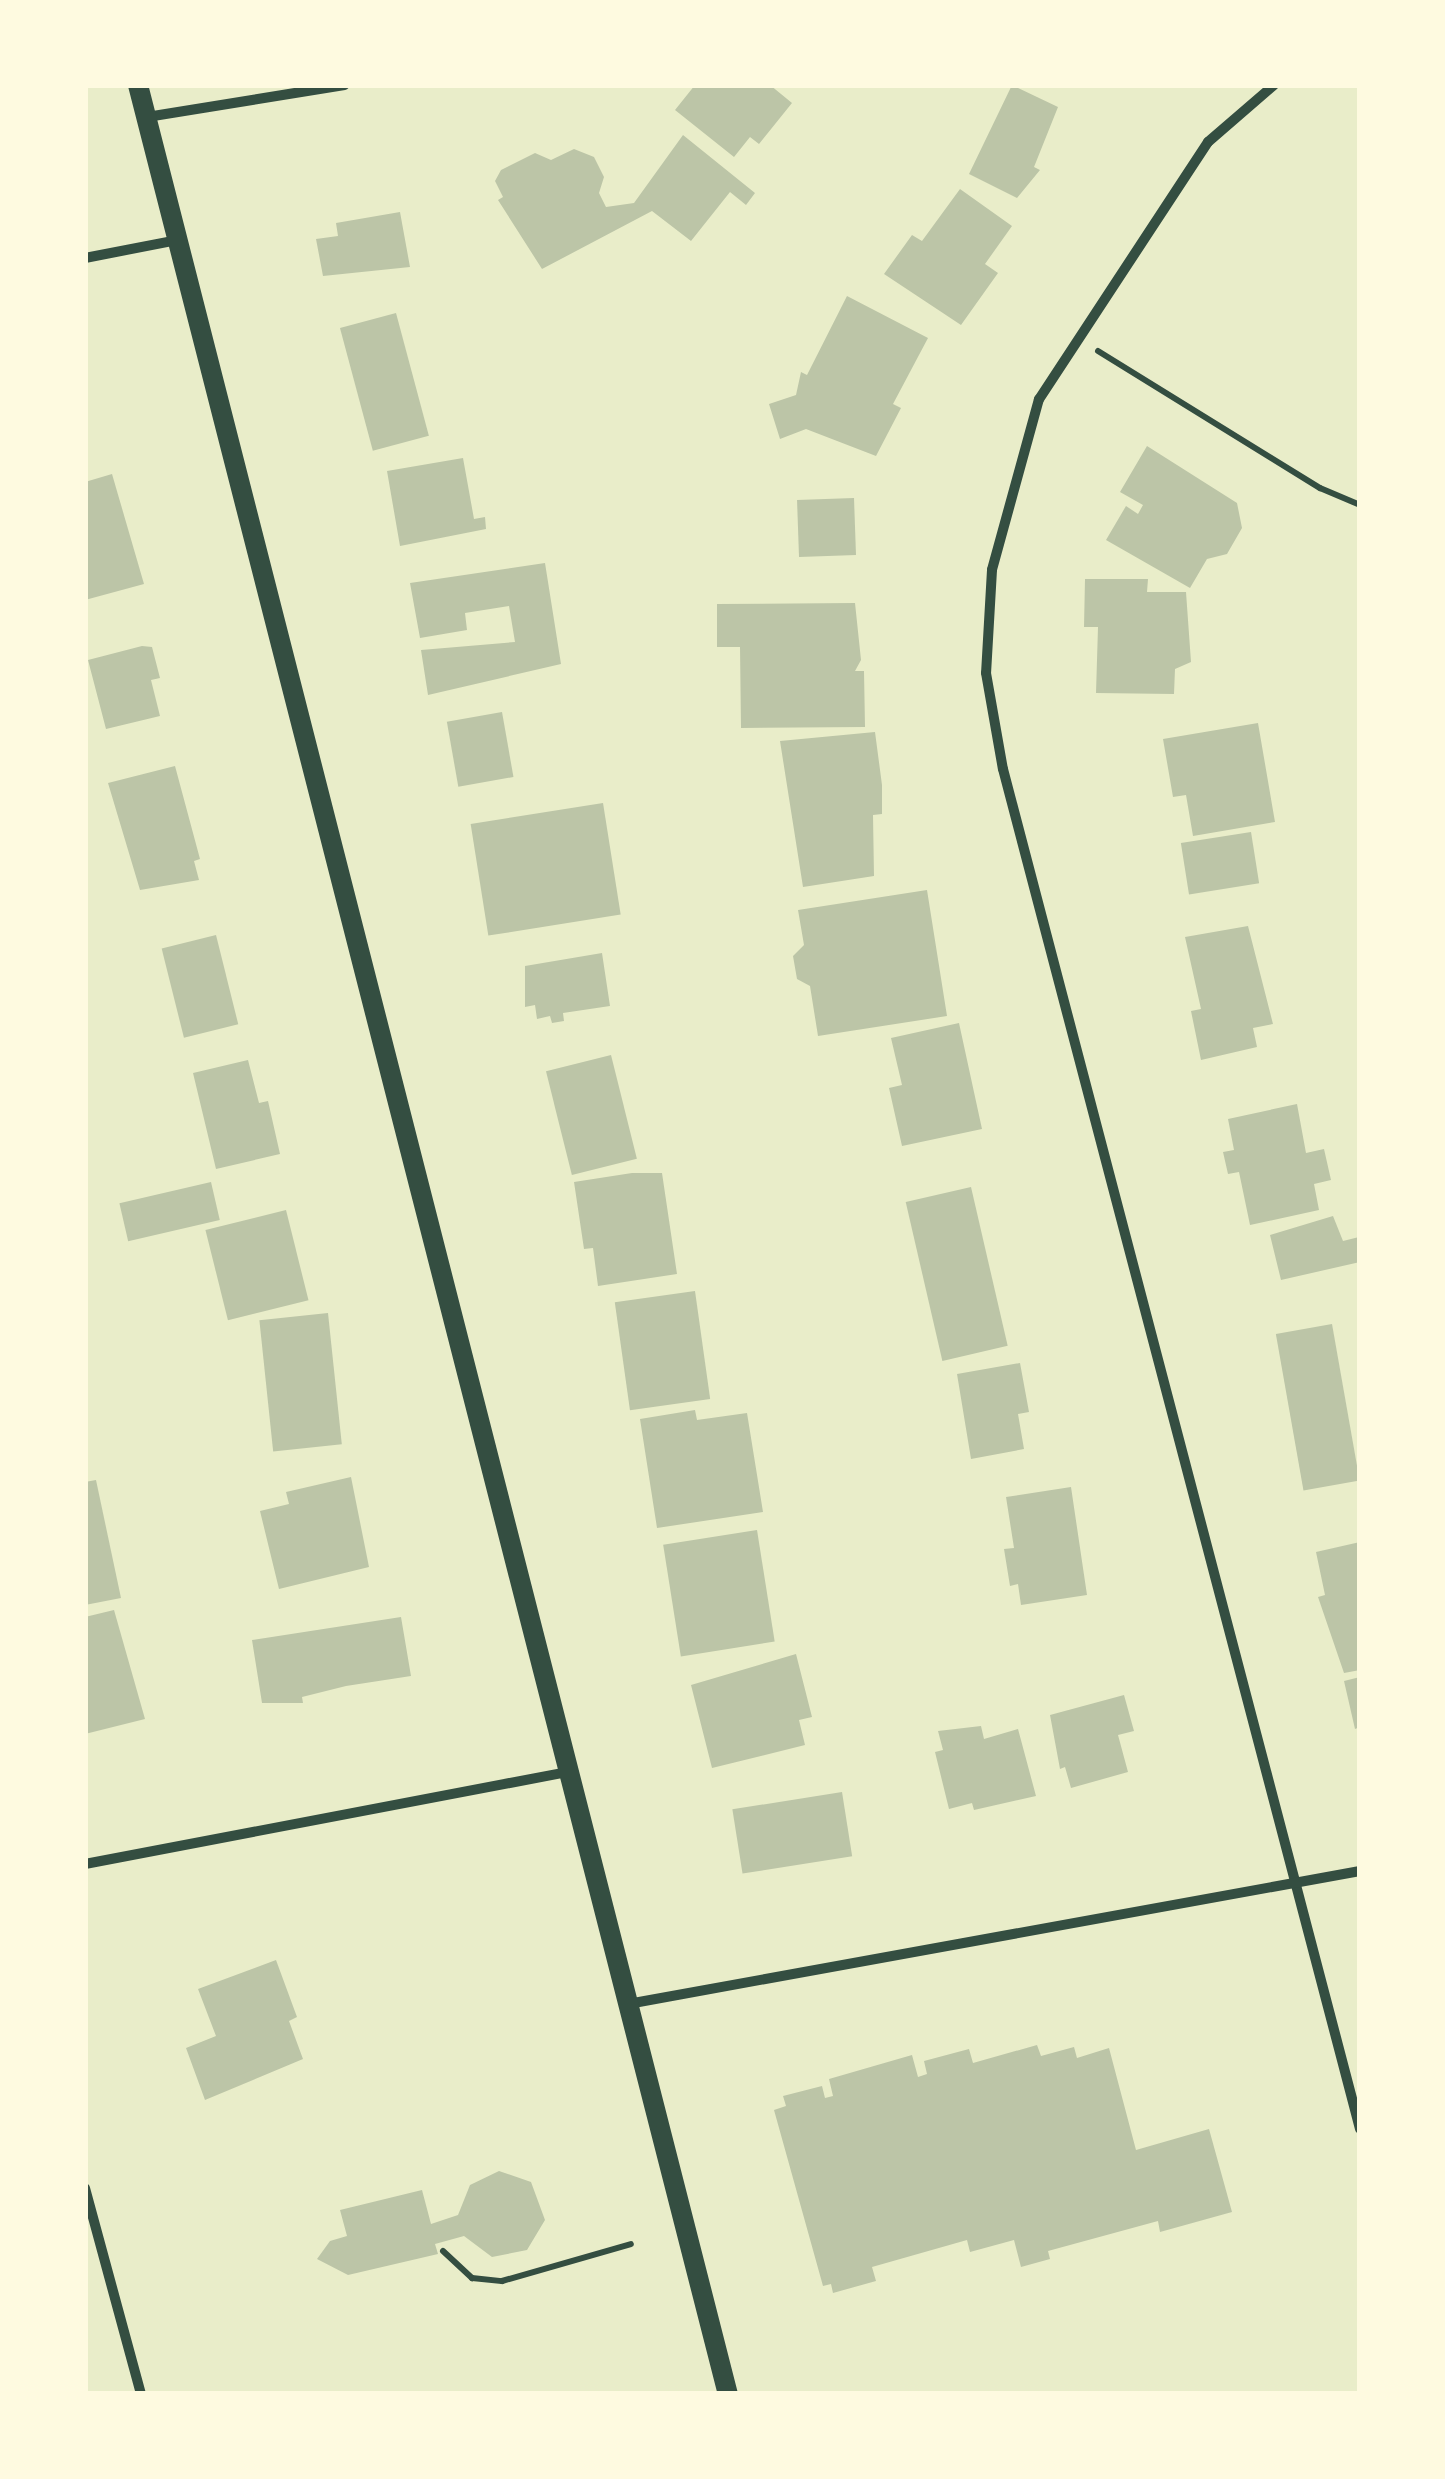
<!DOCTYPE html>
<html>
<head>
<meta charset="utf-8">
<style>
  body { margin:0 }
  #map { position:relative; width:1445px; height:2479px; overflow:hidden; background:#e9edc9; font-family:"IBM Plex Serif",serif }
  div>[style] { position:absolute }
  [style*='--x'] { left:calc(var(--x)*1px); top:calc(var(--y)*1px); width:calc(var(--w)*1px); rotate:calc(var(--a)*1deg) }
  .building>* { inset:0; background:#bcc5a7; transform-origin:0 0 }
  .path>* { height:6px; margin:-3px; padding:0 3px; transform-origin:3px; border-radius:3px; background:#344e41 }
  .minor>* { height:10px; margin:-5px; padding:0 5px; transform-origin:5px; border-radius:5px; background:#344e41 }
  .secondary>* { height:20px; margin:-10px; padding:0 10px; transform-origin:10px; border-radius:10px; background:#344e41 }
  span { translate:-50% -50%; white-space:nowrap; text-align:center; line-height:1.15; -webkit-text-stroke:8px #fefae0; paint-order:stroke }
  .frame { position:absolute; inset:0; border:88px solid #fefae0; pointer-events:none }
</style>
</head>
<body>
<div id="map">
  <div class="building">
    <i style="clip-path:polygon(695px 85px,770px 85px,792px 103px,759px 144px,750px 137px,734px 157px,675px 110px)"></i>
    <i style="clip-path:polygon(1012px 85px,1058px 107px,1034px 167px,1040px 170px,1017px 198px,969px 174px)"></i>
    <i style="clip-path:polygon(683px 135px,755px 193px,746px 205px,730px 192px,691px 241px,652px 211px,542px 269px,498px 200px,503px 197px,495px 181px,501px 170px,535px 153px,551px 160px,574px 149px,594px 157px,604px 177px,599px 193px,606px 207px,634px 203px)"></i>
    <i style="clip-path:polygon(960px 189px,1012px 226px,985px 264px,998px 273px,961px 325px,884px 274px,912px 235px,922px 241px)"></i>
    <i style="clip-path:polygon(400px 212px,410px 267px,323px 276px,316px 239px,338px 236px,336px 223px)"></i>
    <i style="clip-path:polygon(847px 296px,928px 338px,893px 404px,901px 408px,876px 456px,806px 429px,780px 439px,769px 404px,796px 395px,801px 372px,807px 375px)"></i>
    <i style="left:396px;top:313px;width:127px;height:58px;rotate:75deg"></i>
    <i style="clip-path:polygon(1147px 446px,1237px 503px,1242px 528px,1227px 554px,1207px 559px,1190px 588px,1106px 540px,1126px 506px,1138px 514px,1143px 505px,1120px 492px)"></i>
    <i style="clip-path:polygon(463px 458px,474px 519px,485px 517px,486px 529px,400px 546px,387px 471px)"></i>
    <i style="clip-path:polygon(112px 474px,144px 584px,85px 600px,85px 482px)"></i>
    <i style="left:854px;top:498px;width:57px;height:57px;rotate:88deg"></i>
    <i style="clip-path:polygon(545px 563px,561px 664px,428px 695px,421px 650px,515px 642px,509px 606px,465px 613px,467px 630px,420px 638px,410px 583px)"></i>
    <i style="clip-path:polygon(1085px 579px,1148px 579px,1147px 592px,1186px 592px,1191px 662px,1175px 669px,1174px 694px,1096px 693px,1098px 627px,1084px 627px)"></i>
    <i style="clip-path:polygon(855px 603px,861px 660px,855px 671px,864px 671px,865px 727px,741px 728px,740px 647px,717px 647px,717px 604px)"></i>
    <i style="clip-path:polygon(142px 646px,152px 647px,160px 678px,151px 680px,160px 716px,106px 729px,88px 660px)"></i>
    <i style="left:502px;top:712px;width:66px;height:56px;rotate:80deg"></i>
    <i style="clip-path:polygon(1258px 723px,1275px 822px,1193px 836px,1186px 795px,1173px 797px,1163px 739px)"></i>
    <i style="clip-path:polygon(875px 732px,882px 785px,882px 814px,873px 815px,874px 876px,803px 887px,780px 741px)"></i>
    <i style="clip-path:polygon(175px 766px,200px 859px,194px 861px,199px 880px,140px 890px,108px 783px)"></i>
    <i style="left:603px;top:803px;width:113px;height:134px;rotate:81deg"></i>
    <i style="left:1251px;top:832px;width:52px;height:71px;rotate:81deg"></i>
    <i style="clip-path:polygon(927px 890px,947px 1016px,818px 1036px,810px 986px,797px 979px,793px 956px,804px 945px,798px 910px)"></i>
    <i style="clip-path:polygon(1248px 926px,1273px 1024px,1253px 1028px,1257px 1047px,1201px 1060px,1191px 1011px,1201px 1009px,1185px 937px)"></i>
    <i style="left:216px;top:935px;width:92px;height:56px;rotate:76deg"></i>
    <i style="clip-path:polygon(602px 953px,610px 1006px,563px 1013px,564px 1021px,552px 1023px,550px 1016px,537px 1019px,535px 1005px,525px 1007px,525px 966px)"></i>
    <i style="clip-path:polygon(959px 1023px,982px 1129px,902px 1146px,889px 1088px,902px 1085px,891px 1038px)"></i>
    <i style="left:611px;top:1055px;width:107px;height:67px;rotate:76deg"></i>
    <i style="clip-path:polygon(248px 1060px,259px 1103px,268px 1101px,280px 1154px,216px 1169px,193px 1073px)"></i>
    <i style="clip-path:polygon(1297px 1104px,1306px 1153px,1324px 1149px,1331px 1180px,1314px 1184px,1319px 1210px,1250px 1225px,1239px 1172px,1228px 1174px,1223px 1152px,1234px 1150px,1228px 1119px)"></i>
    <i style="clip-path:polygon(632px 1173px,662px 1173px,677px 1274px,598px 1286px,593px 1248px,584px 1249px,574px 1182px)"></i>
    <i style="left:211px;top:1182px;width:39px;height:94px;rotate:77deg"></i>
    <i style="left:971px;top:1187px;width:163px;height:67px;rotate:77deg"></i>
    <i style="left:286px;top:1210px;width:93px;height:83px;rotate:76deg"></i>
    <i style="clip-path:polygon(1333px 1216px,1343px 1241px,1359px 1237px,1360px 1262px,1281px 1280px,1270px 1235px)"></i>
    <i style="left:695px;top:1291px;width:109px;height:81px;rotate:82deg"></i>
    <i style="left:328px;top:1313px;width:132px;height:69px;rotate:84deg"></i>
    <i style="left:1332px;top:1324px;width:159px;height:57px;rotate:80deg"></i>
    <i style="clip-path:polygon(1020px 1363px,1029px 1412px,1018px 1414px,1024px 1449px,971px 1459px,957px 1374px)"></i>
    <i style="clip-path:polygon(695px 1410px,697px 1420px,747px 1413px,763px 1512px,657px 1528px,640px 1419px)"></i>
    <i style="clip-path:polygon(351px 1477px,369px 1567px,279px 1589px,260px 1511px,289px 1504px,286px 1492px)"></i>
    <i style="clip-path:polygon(96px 1480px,121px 1598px,85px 1605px,85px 1482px)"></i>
    <i style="clip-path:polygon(1071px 1487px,1087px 1595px,1021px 1605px,1018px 1584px,1010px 1586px,1004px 1549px,1014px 1548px,1006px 1497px)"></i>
    <i style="left:757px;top:1530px;width:113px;height:95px;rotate:81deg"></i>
    <i style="clip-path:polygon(1360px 1542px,1360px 1670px,1344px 1673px,1318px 1597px,1325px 1595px,1316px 1552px)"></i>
    <i style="clip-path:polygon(114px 1610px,145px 1719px,85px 1734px,85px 1617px)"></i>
    <i style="clip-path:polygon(401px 1617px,411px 1676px,346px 1686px,302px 1697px,303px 1703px,262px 1703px,252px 1640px)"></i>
    <i style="clip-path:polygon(796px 1654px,812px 1717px,799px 1720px,805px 1745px,712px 1768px,691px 1685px)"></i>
    <i style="clip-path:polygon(1360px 1677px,1360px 1727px,1355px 1729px,1344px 1681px)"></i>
    <i style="clip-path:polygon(1124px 1695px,1134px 1731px,1118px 1735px,1128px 1772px,1071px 1788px,1065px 1767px,1060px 1769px,1050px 1715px)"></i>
    <i style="clip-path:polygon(981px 1726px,984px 1739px,1018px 1729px,1036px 1796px,974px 1810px,972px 1803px,949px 1809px,935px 1752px,943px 1750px,938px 1731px)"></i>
    <i style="left:842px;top:1792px;width:65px;height:111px;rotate:81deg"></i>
    <i style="clip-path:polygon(276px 1960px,297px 2017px,289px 2021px,303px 2059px,205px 2100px,186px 2048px,216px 2036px,198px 1989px)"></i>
    <i style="clip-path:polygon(1037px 2045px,1041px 2056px,1074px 2047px,1077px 2058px,1109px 2048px,1136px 2150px,1209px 2129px,1232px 2212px,1160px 2232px,1158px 2221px,1048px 2251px,1050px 2259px,1021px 2267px,1014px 2240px,970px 2252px,967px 2240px,872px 2267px,876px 2281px,833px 2293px,831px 2284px,823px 2286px,774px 2110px,786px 2106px,783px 2096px,822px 2086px,825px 2098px,833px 2096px,829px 2079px,912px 2055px,918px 2077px,927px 2074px,924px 2061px,969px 2049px,973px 2063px)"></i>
    <i style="clip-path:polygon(499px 2171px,531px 2182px,545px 2220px,527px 2250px,492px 2257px,464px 2236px,435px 2244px,438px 2254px,348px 2275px,317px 2259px,330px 2241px,347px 2236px,340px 2210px,422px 2190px,431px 2224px,458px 2215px,470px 2185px)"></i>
  </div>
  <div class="path">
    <i style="--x:1098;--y:351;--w:261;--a:31.7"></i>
    <i style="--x:1320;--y:488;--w:43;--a:23"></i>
    <i style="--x:443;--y:2251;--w:40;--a:43"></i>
    <i style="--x:472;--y:2278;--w:30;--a:6"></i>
    <i style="--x:502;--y:2281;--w:134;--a:-16"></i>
  </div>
  <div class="minor">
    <i style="--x:1274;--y:85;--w:87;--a:139.2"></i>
    <i style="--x:1208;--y:142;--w:308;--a:123.3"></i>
    <i style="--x:1039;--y:399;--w:177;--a:105.4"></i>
    <i style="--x:992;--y:570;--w:103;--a:93.3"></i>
    <i style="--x:986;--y:673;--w:97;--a:80"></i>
    <i style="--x:1003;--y:769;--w:1406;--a:75.29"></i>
    <i style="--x:147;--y:117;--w:200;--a:-9.2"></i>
    <i style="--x:85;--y:258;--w:95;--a:-11"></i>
    <i style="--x:85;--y:1864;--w:492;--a:-10.8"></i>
    <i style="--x:628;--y:2004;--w:744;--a:-10.3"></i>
    <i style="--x:85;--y:2188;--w:213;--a:74.8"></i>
  </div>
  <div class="secondary">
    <i style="--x:138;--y:85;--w:2383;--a:75.67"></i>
  </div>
  <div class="frame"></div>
</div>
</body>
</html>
